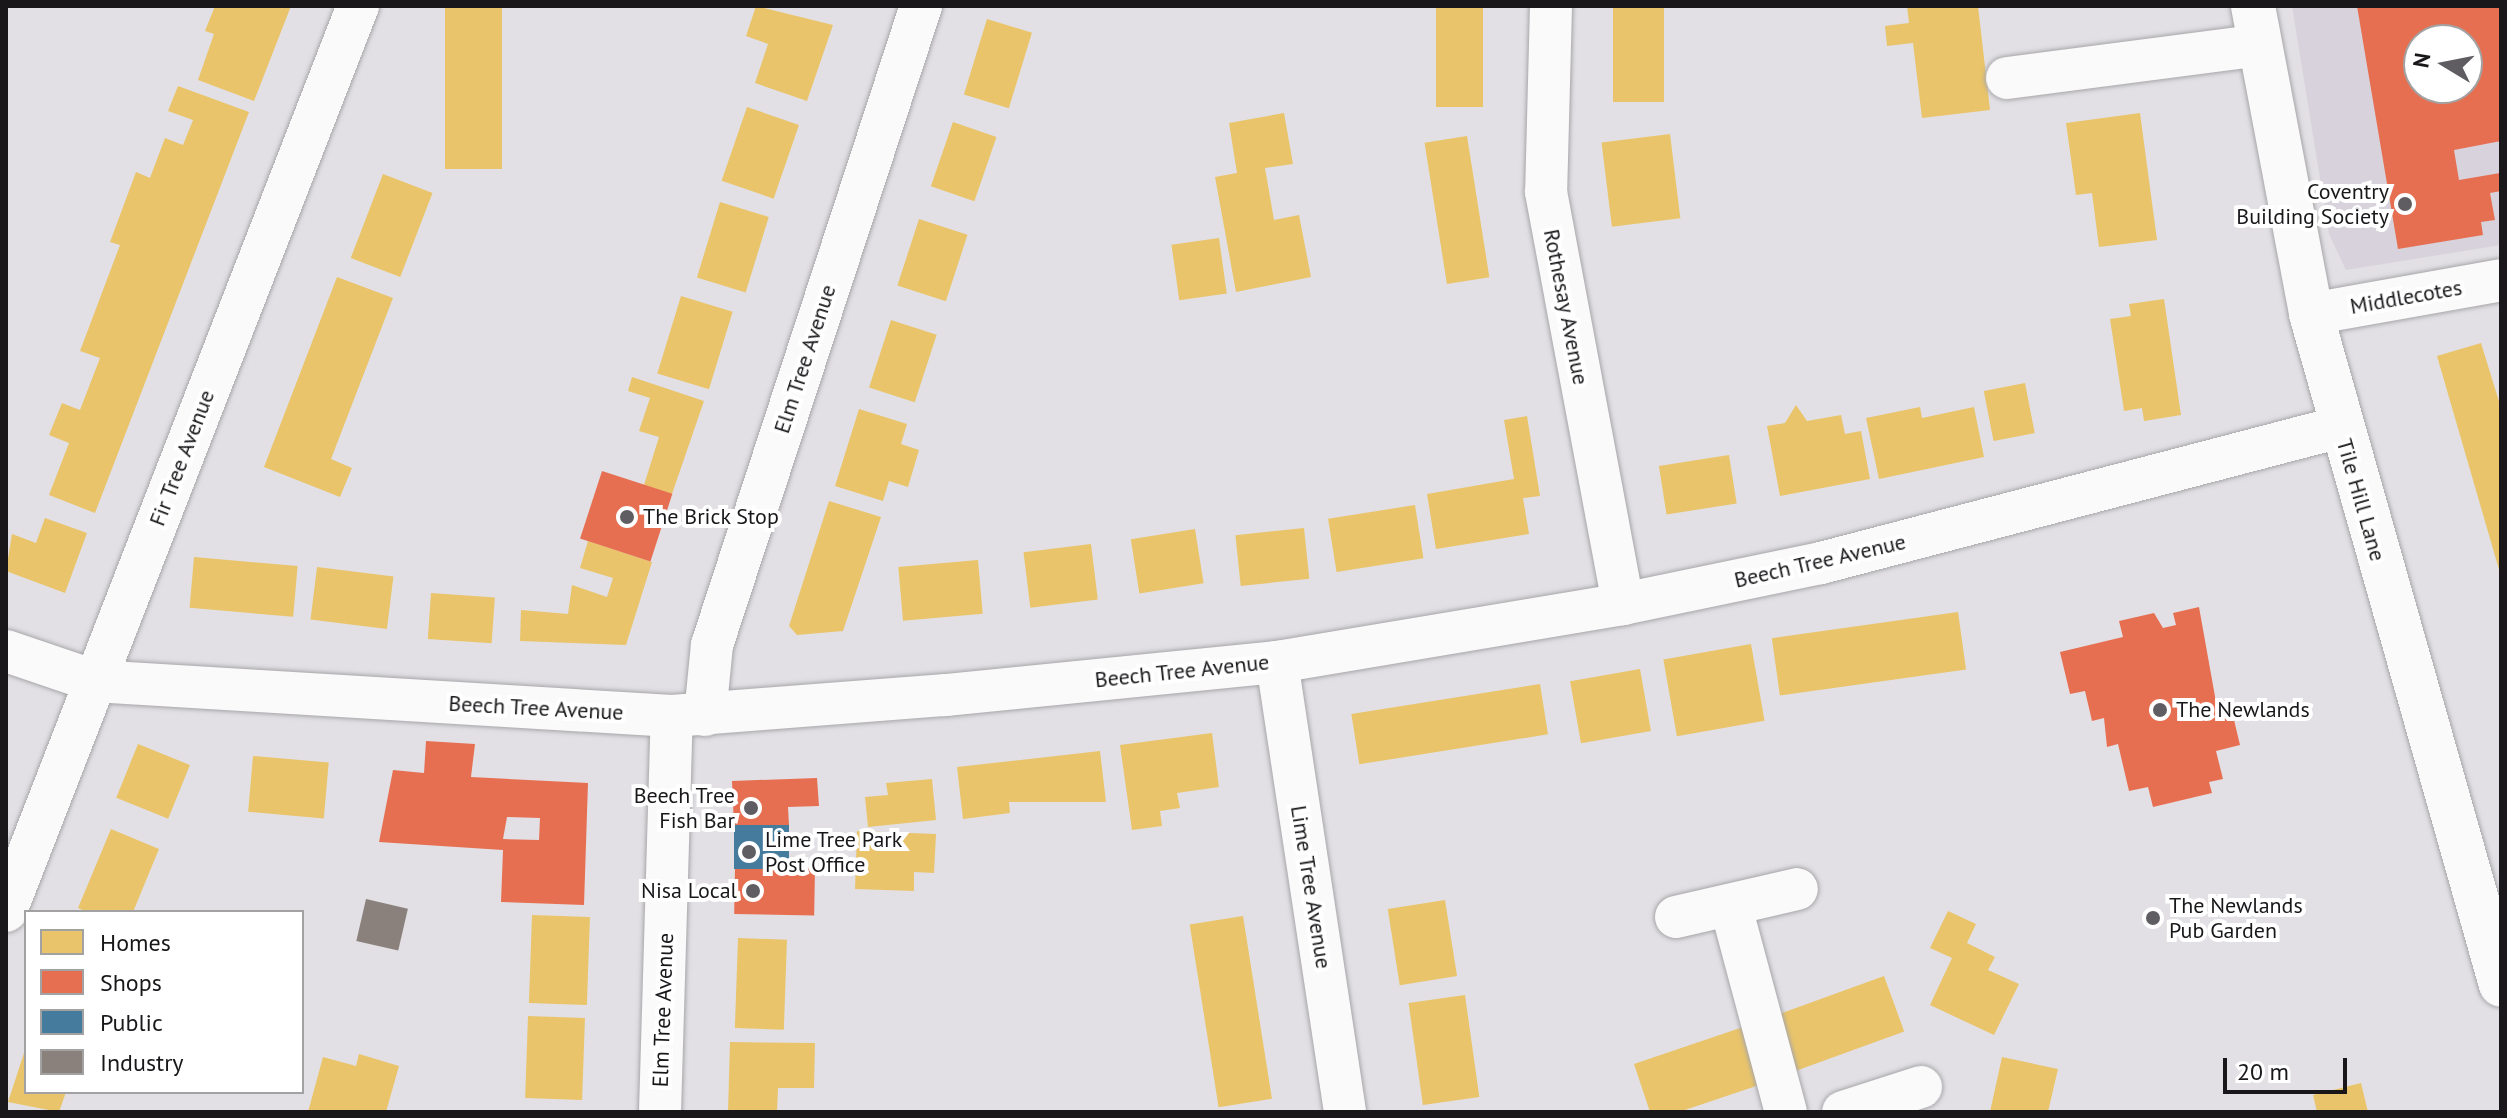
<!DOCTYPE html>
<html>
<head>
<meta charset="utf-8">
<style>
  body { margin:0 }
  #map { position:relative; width:2507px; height:1118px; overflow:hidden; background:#e2e0e4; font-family:"PT Sans",sans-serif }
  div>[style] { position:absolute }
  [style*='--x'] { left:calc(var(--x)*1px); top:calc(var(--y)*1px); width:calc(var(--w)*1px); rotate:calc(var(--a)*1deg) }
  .built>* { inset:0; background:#d7d2db }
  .homes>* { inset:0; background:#e9c46a; transform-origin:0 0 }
  .shops>* { inset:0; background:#e76f51; transform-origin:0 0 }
  .public>* { inset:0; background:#457b9d; transform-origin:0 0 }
  .industry>* { inset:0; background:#8a817c; transform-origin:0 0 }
  .roads { filter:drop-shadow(0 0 2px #a7a6a9) drop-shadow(0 0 2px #a7a6a9) }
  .minor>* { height:42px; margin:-21px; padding:0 21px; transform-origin:21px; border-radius:21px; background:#fbfafb }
  .major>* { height:44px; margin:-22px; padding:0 22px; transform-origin:22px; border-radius:22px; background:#fbfafb }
  .dots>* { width:22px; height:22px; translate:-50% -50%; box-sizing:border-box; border:4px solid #fff; border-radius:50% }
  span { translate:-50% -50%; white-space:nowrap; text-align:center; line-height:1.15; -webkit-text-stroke:8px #fff; paint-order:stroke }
  .poi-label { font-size:22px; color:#19171a }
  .right { translate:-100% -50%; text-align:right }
  .left { translate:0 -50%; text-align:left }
  .street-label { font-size:22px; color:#19171a }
  .frame { position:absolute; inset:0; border:8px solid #19171a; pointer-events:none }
  .legend { position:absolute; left:24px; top:910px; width:280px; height:184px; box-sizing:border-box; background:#fff; border:2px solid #a3a2a3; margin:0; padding:10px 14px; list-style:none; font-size:24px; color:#19171a }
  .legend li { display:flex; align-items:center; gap:16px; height:40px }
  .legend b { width:40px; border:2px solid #a3a2a3 }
  .north { position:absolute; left:2403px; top:24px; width:80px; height:80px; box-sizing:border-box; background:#fff; border:2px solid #a3a2a3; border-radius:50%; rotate:280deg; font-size:22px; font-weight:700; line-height:32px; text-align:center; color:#19171a }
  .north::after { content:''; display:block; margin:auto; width:28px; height:36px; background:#5f5d61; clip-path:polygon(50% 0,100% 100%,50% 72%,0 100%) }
  .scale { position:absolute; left:2223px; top:1058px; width:124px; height:36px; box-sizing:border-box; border:4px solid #19171a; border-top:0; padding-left:10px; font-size:24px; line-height:28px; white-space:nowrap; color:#19171a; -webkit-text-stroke:6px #fff; paint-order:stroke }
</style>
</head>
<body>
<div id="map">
  <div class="built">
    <i style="clip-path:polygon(evenodd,2292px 6px,2501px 6px,2501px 245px,2346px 270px,2329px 234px,2292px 6px,2419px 40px,2467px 40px,2467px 88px,2419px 88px,2419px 40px)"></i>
  </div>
  <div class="homes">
    <i style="clip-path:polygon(215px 6px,291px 6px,254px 101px,198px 80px,214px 34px,205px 31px)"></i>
    <i style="left:445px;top:6px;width:57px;height:163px"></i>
    <i style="clip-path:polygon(756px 6px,833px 25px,807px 101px,755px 83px,768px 44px,746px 36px)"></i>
    <i style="left:1436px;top:6px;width:47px;height:101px"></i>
    <i style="left:1613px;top:6px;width:51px;height:96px"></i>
    <i style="clip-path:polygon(1907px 6px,1978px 6px,1990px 110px,1922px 118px,1913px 43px,1887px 46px,1885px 26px,1909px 23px)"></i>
    <i style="left:987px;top:19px;width:47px;height:79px;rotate:17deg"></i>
    <i style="clip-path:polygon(178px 86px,249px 112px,95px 513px,49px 495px,69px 443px,49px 435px,62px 403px,80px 410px,100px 358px,80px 351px,120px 245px,110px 242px,136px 172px,150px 178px,165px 138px,183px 145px,193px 120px,168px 111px)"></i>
    <i style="left:747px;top:107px;width:55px;height:78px;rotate:19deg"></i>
    <i style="clip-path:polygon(1284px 113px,1293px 164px,1265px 168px,1274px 220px,1299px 215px,1311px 277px,1236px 292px,1215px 177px,1237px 173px,1229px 123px)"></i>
    <i style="clip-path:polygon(2140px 113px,2157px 240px,2099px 247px,2092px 193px,2076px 195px,2066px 123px)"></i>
    <i style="left:953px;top:122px;width:46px;height:68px;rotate:19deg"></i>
    <i style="left:1670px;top:134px;width:85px;height:69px;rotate:83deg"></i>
    <i style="left:1467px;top:136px;width:143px;height:43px;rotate:81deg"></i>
    <i style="left:383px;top:174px;width:53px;height:90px;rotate:21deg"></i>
    <i style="left:720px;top:202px;width:51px;height:79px;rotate:17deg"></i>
    <i style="left:919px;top:219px;width:51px;height:70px;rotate:18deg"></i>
    <i style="left:1219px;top:238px;width:56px;height:48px;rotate:82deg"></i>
    <i style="clip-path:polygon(337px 277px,393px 298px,331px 459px,352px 468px,340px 497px,264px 467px)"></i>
    <i style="left:681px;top:296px;width:54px;height:81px;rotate:17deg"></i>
    <i style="clip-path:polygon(2164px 299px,2181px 415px,2144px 421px,2142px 408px,2124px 411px,2110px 319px,2131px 316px,2129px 304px)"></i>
    <i style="left:891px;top:320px;width:48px;height:71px;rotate:18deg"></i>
    <i style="clip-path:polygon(2481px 343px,2501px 408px,2500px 573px,2437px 356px)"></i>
    <i style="clip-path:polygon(632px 377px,704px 401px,672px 494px,644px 485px,659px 437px,639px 431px,650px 398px,628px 391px)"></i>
    <i style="left:2025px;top:383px;width:51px;height:42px;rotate:79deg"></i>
    <i style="clip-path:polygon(1796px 405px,1807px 421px,1841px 415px,1845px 434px,1861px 431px,1870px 479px,1780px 496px,1767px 426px,1785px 423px)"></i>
    <i style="clip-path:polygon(1920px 407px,1922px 418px,1974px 407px,1984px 457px,1879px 479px,1866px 418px)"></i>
    <i style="clip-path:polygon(859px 409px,907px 424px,901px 444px,919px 450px,908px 487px,889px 481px,883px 501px,835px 486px)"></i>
    <i style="clip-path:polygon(1527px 416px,1540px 496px,1523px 498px,1529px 534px,1436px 549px,1427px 494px,1514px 479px,1504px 420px)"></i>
    <i style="left:1729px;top:455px;width:49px;height:71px;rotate:81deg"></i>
    <i style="clip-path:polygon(829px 501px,881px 517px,843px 631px,797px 635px,789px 626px)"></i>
    <i style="left:1415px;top:505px;width:54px;height:88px;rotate:81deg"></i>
    <i style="clip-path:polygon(45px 518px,87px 533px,65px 593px,6px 571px,12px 534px,36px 543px)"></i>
    <i style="left:1304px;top:528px;width:51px;height:69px;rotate:84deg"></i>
    <i style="left:1195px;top:529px;width:55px;height:65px;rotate:81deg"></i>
    <i style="clip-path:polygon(588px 541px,652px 562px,626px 645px,520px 641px,521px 610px,568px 614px,572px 585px,607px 597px,613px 578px,580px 568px)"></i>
    <i style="left:1091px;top:544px;width:56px;height:68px;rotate:83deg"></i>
    <i style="left:194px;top:557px;width:104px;height:51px;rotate:5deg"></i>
    <i style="left:978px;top:560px;width:54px;height:80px;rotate:85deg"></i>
    <i style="left:317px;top:567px;width:77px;height:53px;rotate:7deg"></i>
    <i style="left:431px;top:593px;width:64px;height:46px;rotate:4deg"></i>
    <i style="left:1958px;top:612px;width:58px;height:188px;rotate:82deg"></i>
    <i style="left:1751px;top:644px;width:78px;height:89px;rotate:80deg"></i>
    <i style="left:1640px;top:669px;width:63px;height:71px;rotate:80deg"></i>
    <i style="left:1540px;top:684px;width:51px;height:191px;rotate:81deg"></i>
    <i style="clip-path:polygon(1212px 733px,1219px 787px,1177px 793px,1180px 808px,1160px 811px,1162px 826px,1132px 830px,1120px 745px)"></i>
    <i style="left:138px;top:744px;width:56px;height:58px;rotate:22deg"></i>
    <i style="clip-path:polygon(1100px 751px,1106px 802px,1009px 802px,1010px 813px,963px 819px,957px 767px)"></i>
    <i style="left:253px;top:756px;width:76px;height:56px;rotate:5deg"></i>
    <i style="clip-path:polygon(932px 779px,936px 820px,868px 827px,865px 797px,888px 795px,886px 783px)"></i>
    <i style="clip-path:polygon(111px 829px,159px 849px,133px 912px,87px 912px,78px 908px)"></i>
    <i style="clip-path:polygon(857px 831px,936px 834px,934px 873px,914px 872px,914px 891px,855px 889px)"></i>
    <i style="left:1445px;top:900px;width:77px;height:58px;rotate:81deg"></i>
    <i style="clip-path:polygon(1948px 911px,1976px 924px,1967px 943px,1995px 957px,1988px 970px,2019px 984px,1994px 1035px,1930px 1005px,1952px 958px,1930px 948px)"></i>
    <i style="left:532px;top:915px;width:58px;height:88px;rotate:2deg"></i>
    <i style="left:1243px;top:916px;width:185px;height:54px;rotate:81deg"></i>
    <i style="left:738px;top:938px;width:49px;height:90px;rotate:2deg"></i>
    <i style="left:1884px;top:976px;width:59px;height:126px;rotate:70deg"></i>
    <i style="left:1465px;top:995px;width:103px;height:57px;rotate:82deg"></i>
    <i style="left:528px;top:1016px;width:57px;height:82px;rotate:2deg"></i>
    <i style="clip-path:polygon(1752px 1024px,1771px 1081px,1679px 1112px,1650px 1112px,1634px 1064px)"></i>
    <i style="clip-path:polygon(730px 1042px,815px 1043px,814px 1088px,778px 1088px,777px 1112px,728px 1112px)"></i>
    <i style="clip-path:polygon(25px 1050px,26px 1092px,66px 1092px,59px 1112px,8px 1102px)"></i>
    <i style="clip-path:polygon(359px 1054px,399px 1066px,386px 1112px,308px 1112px,323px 1057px,356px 1066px)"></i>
    <i style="clip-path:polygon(2002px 1057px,2058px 1069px,2048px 1112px,1990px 1112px)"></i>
    <i style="clip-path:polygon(2361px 1083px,2368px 1112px,2317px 1112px,2313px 1095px)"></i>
  </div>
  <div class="shops">
    <i style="clip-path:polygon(evenodd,2357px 6px,2501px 6px,2501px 141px,2454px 150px,2459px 180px,2500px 173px,2501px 191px,2490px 193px,2495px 220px,2481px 222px,2483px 235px,2398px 249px,2357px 6px,2419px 40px,2467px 40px,2467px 88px,2419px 88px,2419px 40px)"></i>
    <i style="left:602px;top:471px;width:74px;height:71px;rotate:18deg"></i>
    <i style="clip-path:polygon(2199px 607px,2216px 702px,2229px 699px,2240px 745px,2216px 751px,2223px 779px,2209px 782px,2212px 793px,2153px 807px,2148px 787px,2129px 791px,2118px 744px,2107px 747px,2104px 718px,2092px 721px,2085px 691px,2070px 694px,2060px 652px,2123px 637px,2119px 621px,2154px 613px,2163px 628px,2176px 625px,2173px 613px)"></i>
    <i style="clip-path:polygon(evenodd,426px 741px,475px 744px,471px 777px,588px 783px,584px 905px,501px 902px,503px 850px,379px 842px,393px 770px,424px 773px,426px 741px,507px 817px,540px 818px,539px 840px,503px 839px,507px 817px)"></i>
    <i style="clip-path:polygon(817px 778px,819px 806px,788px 807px,789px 825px,734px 827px,732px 781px)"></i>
    <i style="left:735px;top:867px;width:80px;height:47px;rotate:1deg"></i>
  </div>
  <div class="public">
    <i style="left:789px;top:825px;width:44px;height:55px;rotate:90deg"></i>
  </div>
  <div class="industry">
    <i style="left:366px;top:899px;width:43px;height:43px;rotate:13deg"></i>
  </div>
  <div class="roads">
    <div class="minor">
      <i style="--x:1551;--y:6;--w:186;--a:91.5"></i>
      <i style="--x:1546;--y:192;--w:419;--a:79.4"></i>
      <i style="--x:2007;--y:78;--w:255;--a:-7.4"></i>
      <i style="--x:2311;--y:314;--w:193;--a:-10.1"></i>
      <i style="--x:6;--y:651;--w:93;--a:18.8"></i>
      <i style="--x:94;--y:681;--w:579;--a:3.47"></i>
      <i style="--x:672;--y:716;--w:275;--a:-4.4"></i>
      <i style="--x:946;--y:695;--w:333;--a:-5.7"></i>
      <i style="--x:1277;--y:662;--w:351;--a:-9.5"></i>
      <i style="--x:1623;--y:604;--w:202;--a:-11.7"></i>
      <i style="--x:1821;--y:563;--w:537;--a:-14.68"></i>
      <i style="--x:1277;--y:662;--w:455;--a:81.4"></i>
      <i style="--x:705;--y:715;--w:70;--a:-84.3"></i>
      <i style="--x:712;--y:645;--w:672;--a:-71.89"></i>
      <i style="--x:1731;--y:907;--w:212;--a:75"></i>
      <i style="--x:6;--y:911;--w:971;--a:-68.75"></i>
      <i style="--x:1676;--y:917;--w:124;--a:-13"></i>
      <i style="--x:660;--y:1112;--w:396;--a:-88.3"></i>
      <i style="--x:1843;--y:1112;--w:82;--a:-17.8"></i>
    </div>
    <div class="major">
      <i style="--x:2253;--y:6;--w:313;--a:79.3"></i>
      <i style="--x:2311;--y:314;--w:697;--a:74.19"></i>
    </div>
  </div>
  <div class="dots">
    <i style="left:2405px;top:204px;background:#5f5d61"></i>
    <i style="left:627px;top:517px;background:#5f5d61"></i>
    <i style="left:2160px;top:710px;background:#5f5d61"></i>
    <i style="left:751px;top:808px;background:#5f5d61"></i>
    <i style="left:749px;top:852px;background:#5f5d61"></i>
    <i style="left:753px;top:891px;background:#5f5d61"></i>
    <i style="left:2153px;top:918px;background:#5f5d61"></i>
  </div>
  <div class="poi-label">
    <span class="right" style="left:2389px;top:204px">Coventry<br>Building Society</span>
    <span class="left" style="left:643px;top:517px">The Brick Stop</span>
    <span class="left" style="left:2176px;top:710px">The Newlands</span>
    <span class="right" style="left:735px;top:808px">Beech Tree<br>Fish Bar</span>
    <span class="left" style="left:765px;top:852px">Lime Tree Park<br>Post Office</span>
    <span class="right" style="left:737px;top:891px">Nisa Local</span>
    <span class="left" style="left:2169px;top:918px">The Newlands<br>Pub Garden</span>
  </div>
  <div class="street-label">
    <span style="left:2406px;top:297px;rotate:-10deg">Middlecotes</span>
    <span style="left:1566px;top:307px;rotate:79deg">Rothesay Avenue</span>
    <span style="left:805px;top:359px;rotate:-72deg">Elm Tree Avenue</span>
    <span style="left:182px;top:458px;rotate:-69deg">Fir Tree Avenue</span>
    <span style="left:2361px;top:500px;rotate:74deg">Tile Hill Lane</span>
    <span style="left:1820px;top:561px;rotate:-13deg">Beech Tree Avenue</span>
    <span style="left:1182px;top:671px;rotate:-6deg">Beech Tree Avenue</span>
    <span style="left:536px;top:708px;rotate:3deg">Beech Tree Avenue</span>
    <span style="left:1311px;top:887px;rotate:81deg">Lime Tree Avenue</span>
    <span style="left:663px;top:1010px;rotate:-88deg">Elm Tree Avenue</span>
  </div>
  <div class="frame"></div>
  <ul class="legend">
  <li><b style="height:22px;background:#e9c46a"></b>Homes</li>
  <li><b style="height:22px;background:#e76f51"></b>Shops</li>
  <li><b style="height:22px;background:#457b9d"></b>Public</li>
  <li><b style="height:22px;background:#8a817c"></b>Industry</li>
  </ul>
  <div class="north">N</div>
  <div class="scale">20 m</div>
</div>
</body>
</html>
